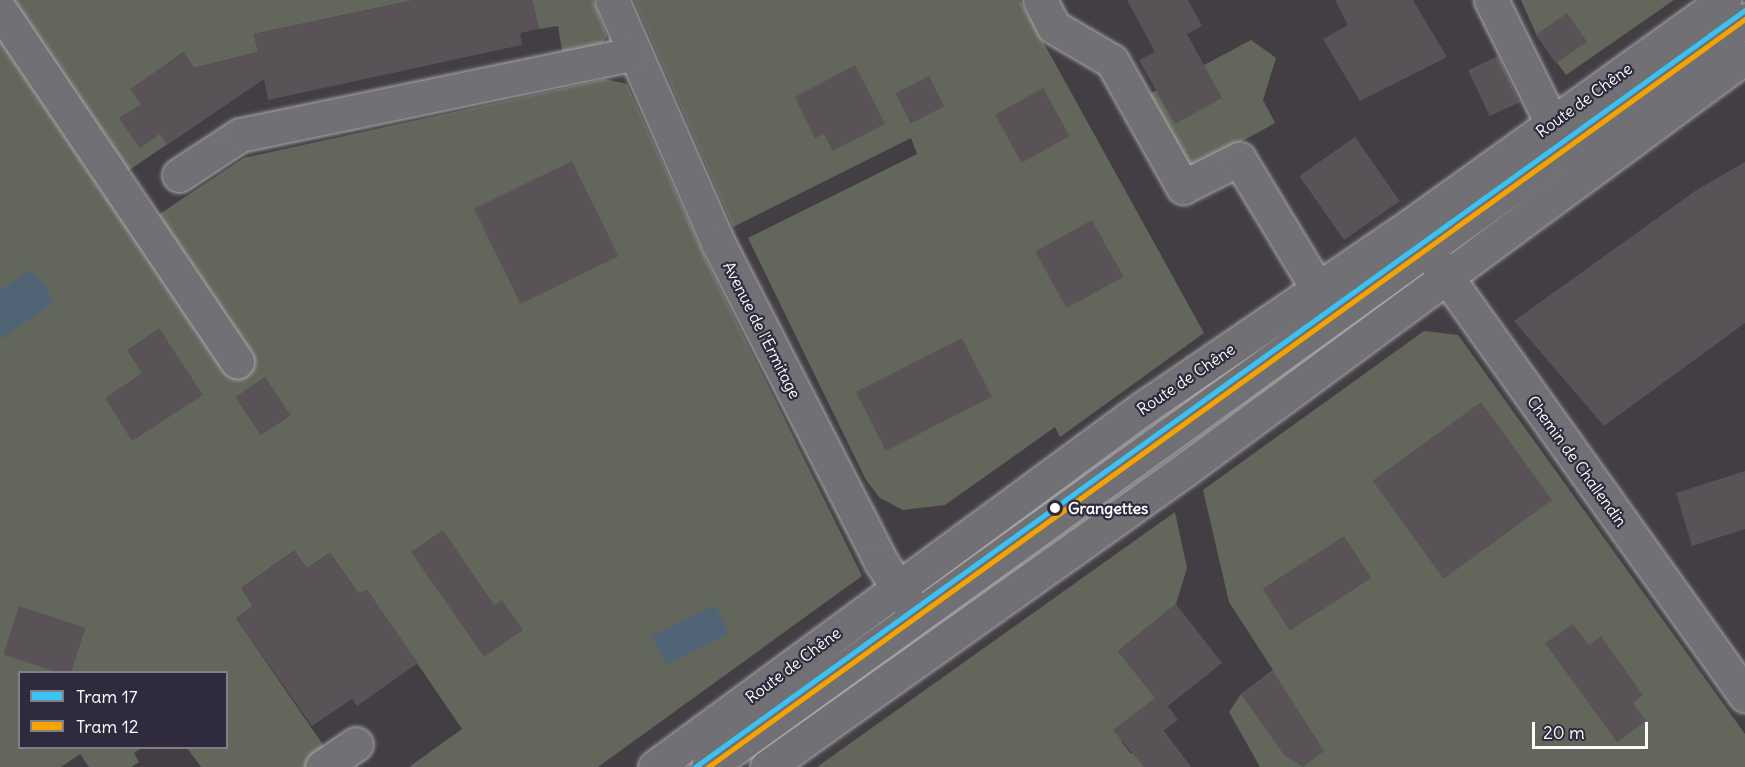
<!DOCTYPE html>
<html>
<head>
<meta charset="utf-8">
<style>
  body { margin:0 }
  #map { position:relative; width:1745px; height:767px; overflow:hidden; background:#423e44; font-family:Delius,sans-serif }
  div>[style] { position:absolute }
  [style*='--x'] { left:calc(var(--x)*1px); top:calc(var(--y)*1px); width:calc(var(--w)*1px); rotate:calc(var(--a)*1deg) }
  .green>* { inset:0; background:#63675b }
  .water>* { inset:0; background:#506476; transform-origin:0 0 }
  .building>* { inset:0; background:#595357; transform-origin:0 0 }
  .roads { filter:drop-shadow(0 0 2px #aaa8ab) drop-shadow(0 0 2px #aaa8ab) }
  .minor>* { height:33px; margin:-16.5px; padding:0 16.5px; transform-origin:16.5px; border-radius:16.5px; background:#717074 }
  .major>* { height:33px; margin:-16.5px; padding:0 16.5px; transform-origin:16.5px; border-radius:16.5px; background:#717074 }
  .tram-1>* { height:4.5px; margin:-2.25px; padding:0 2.25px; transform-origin:2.25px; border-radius:2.25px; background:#3ac2f2 }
  .tram-2>* { height:4.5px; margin:-2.25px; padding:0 2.25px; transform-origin:2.25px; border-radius:2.25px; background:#f5a300 }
  .dots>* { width:16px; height:16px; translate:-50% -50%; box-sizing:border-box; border:3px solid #2f2a3d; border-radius:50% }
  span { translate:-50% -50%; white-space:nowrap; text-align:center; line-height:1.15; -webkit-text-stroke:4.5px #2f2a3d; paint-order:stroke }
  .street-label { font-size:16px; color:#fff }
  .stop-label { font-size:16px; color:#fff; font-weight:700 }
  .left { translate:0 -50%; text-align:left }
  .legend { position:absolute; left:18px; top:671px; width:210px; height:78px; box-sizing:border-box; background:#2f2a3d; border:2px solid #827f8b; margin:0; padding:8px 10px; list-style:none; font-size:18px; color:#fff }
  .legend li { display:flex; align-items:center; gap:12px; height:30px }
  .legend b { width:30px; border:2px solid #827f8b }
  .scale { position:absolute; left:1532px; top:722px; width:116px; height:27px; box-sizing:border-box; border:3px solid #fff; border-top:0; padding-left:8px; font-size:18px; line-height:21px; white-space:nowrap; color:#fff; -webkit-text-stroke:4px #2f2a3d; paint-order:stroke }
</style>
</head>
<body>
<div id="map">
  <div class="green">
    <i style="clip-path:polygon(8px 0,414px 0,254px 34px,258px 52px,194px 68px,183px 52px,157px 71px,194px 126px,128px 171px,158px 215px,244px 158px,605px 79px,627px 84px,706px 260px,862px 576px,598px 767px,409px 767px,462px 729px,367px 590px,359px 594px,330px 553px,307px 568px,294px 551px,241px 588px,253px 606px,236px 618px,328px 752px,307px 767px,201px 767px,187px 748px,226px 748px,226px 672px,20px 672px,20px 748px,142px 748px,134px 753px,139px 762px,131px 767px,89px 767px,80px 754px,61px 767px,0 767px,0 33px)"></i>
    <i style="clip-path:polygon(532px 0,593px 0,607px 36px,599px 49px,563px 57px,558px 26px,539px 29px)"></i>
    <i style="clip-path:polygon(634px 0,1020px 0,1204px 333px,1060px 437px,1055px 427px,945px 505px,903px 510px,880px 498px,866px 480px,748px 238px,917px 154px,911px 138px,733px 227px)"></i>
    <i style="clip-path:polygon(1521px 0,1674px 0,1566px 75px,1536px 34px)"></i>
    <i style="clip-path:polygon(1251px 40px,1276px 58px,1263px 100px,1275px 123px,1188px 171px,1146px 96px)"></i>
    <i style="clip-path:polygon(1424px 331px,1458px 335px,1745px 734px,1745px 767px,1260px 767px,1229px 712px,1241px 694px,1273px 670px,1229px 602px,1203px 490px)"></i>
    <i style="clip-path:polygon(1175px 512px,1187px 568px,1176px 604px,1118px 651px,1164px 709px,1121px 741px,1131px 754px,1163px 730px,1191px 767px,817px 767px)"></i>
  </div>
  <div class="water">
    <i style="clip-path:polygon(30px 270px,47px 287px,53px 303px,0 340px,0 290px)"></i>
    <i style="left:715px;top:605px;width:32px;height:70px;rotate:64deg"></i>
  </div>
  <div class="building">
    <i style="clip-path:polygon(414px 0,532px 0,539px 29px,520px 33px,522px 45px,268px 100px,264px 79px,167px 145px,160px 134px,140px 148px,119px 118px,141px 104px,130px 89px,184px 52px,194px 68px,258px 52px,254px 34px)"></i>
    <i style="clip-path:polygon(1127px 0,1188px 0,1202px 26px,1187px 34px,1222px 98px,1175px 124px,1139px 60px,1155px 52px)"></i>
    <i style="clip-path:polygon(1335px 0,1413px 0,1447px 57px,1360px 101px,1323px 39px,1348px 25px)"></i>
    <i style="left:1567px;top:13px;width:35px;height:38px;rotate:55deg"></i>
    <i style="left:1498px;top:56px;width:51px;height:33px;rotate:65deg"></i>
    <i style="clip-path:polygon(855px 65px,885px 124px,832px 151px,824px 134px,815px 138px,795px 97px)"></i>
    <i style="left:929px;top:76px;width:34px;height:38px;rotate:63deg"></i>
    <i style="left:1043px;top:88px;width:55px;height:55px;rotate:61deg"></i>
    <i style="left:1355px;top:137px;width:78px;height:68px;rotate:55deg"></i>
    <i style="left:572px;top:161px;width:106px;height:109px;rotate:64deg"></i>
    <i style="clip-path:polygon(1745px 162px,1745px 323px,1604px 426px,1514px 321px,1695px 191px)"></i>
    <i style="left:1092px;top:220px;width:65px;height:65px;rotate:61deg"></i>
    <i style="clip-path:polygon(159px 328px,203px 395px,132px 441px,105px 398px,142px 373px,127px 350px)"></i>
    <i style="left:962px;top:338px;width:66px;height:119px;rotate:63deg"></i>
    <i style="left:265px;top:377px;width:46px;height:36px;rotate:56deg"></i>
    <i style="left:1481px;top:402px;width:121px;height:134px;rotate:54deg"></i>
    <i style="clip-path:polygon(1745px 471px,1745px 529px,1692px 546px,1676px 493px)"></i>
    <i style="clip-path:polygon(443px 530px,494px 605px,502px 600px,523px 630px,484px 657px,411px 552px)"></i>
    <i style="left:1344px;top:536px;width:50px;height:97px;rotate:57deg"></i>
    <i style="clip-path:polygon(295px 551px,307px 568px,330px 553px,359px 594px,367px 590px,418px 663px,357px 706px,352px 699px,312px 726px,236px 618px,253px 606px,241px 588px)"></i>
    <i style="clip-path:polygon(1176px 604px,1222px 663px,1168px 706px,1178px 720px,1163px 731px,1191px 767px,1144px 767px,1113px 730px,1155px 698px,1118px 651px)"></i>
    <i style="left:19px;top:606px;width:70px;height:51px;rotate:18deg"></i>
    <i style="clip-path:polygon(1573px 624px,1589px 645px,1601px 636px,1643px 695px,1633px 703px,1646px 721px,1617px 742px,1545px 643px)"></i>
    <i style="clip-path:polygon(1273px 671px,1324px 751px,1303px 767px,1284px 755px,1241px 694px)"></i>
  </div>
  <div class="roads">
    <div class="minor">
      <i style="--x:612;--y:0;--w:265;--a:66.4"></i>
      <i style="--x:718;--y:243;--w:358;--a:62.9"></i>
      <i style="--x:881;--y:562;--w:59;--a:56"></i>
      <i style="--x:1040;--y:0;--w:30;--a:63"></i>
      <i style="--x:1054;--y:27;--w:67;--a:30.4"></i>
      <i style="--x:1112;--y:61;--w:145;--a:60.6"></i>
      <i style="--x:1183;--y:187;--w:63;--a:-26.6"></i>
      <i style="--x:1239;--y:159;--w:181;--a:58.8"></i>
      <i style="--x:1491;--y:0;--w:165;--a:63.7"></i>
      <i style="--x:0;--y:10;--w:424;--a:56"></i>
      <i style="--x:179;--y:175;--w:73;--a:-33.3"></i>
      <i style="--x:240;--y:135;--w:400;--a:-11.7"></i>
      <i style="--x:1431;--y:255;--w:541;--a:54.49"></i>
      <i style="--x:322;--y:767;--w:41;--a:-34.1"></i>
      <i style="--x:708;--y:767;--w:1278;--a:-35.77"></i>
    </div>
    <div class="major">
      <i style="--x:655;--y:767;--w:606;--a:-36.34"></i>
      <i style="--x:1143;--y:408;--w:323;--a:-34.3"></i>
      <i style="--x:1410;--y:226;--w:387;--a:-35.7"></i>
      <i style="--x:767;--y:767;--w:514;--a:-35.42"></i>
      <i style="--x:1186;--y:469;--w:694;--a:-36.39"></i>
    </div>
  </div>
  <div class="tram-1">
    <i style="--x:695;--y:767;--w:1294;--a:-35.79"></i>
  </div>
  <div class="tram-2">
    <i style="--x:708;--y:767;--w:1279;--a:-35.8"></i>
  </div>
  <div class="dots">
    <i style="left:1055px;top:508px;background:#fff"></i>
  </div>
  <div class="street-label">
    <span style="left:1584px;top:100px;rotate:-36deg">Route de Chêne</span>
    <span style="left:762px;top:330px;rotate:63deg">Avenue de l'Ermitage</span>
    <span style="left:1186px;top:379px;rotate:-34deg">Route de Chêne</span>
    <span style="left:1577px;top:461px;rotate:54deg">Chemin de Challendin</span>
    <span style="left:793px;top:665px;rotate:-37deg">Route de Chêne</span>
  </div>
  <div class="stop-label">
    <span class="left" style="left:1068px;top:508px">Grangettes</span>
  </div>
  <ul class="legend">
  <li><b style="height:8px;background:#3ac2f2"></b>Tram 17</li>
  <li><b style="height:8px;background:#f5a300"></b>Tram 12</li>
  </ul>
  <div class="scale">20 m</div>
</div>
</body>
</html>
